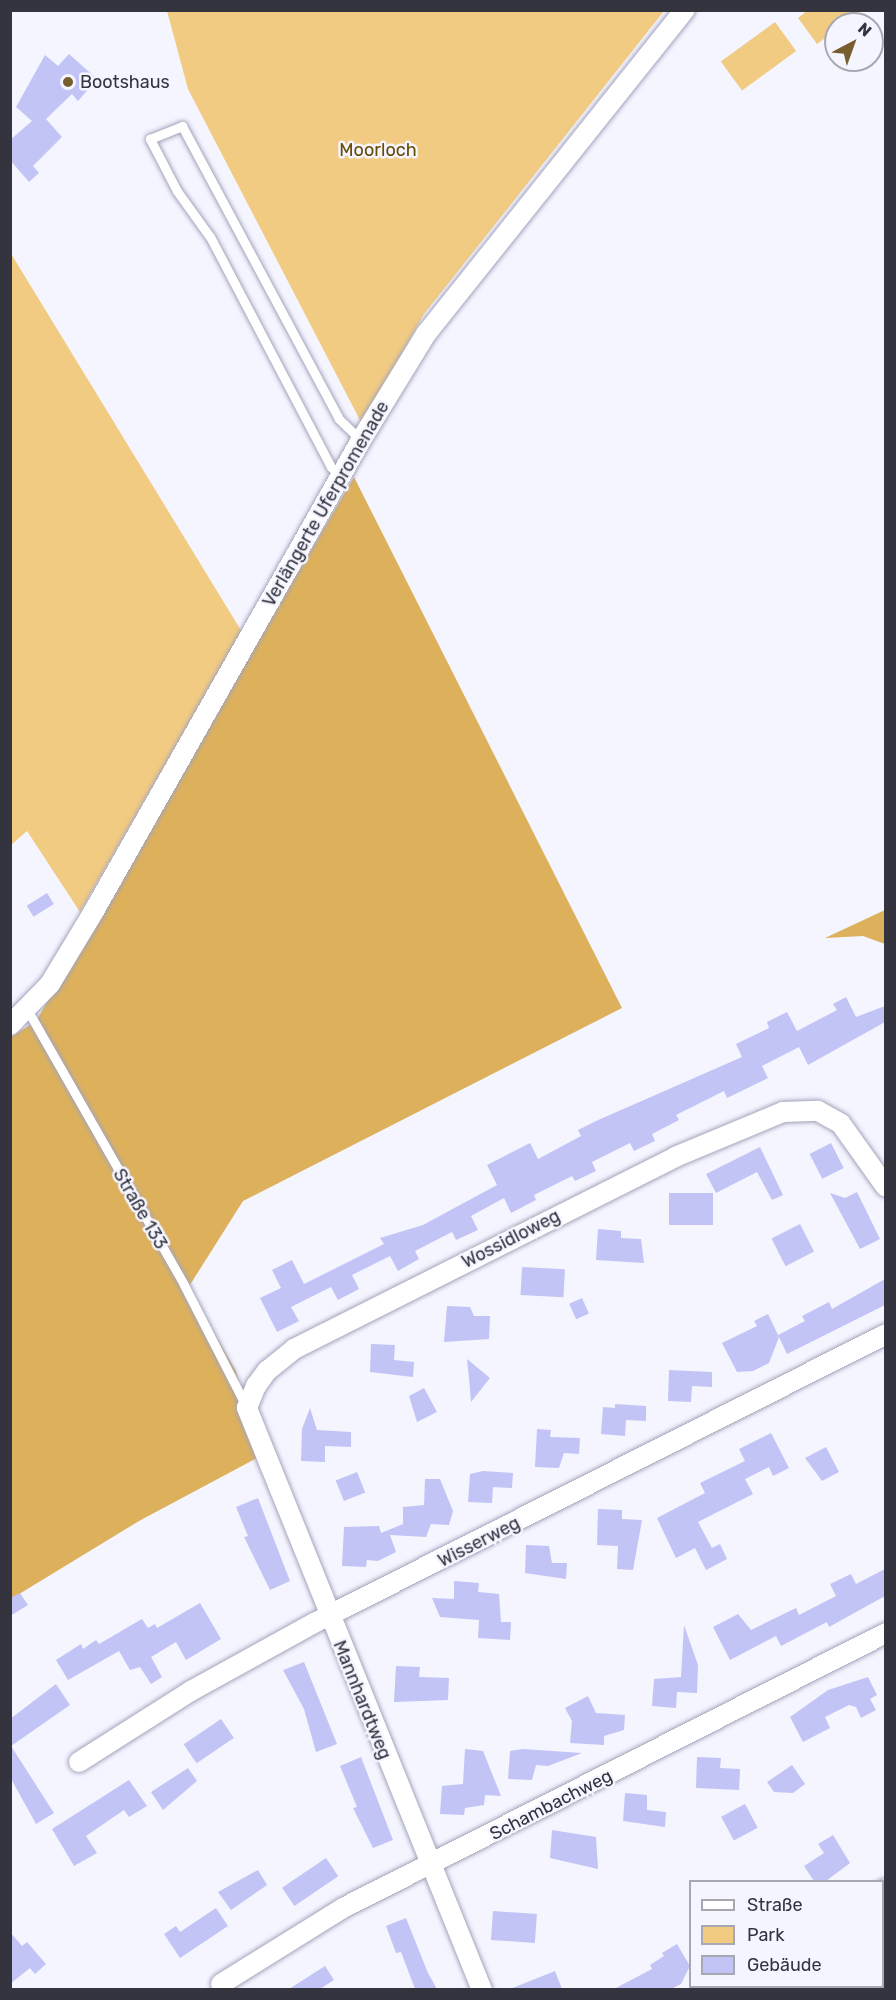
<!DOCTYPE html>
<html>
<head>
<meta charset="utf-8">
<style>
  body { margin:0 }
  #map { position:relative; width:896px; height:2000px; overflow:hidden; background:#f4f5ff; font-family:Rubik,sans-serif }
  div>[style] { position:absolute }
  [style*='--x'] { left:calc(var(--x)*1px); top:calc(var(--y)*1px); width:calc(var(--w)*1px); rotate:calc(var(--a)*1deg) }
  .green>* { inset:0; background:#f2cb83; transform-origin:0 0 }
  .forest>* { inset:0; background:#ddb15c }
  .building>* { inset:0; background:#c2c4f6; transform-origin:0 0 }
  .roads { filter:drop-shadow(0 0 2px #a3a4bb) drop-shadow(0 0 2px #a3a4bb) }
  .lane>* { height:9px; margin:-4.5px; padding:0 4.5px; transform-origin:4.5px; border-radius:4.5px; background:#fff }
  .street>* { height:20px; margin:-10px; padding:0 10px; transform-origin:10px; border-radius:10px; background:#fff }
  .dots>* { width:16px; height:16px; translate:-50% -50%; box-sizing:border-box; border:3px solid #f4f5ff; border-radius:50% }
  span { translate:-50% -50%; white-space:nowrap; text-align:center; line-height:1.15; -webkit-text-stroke:5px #f4f5ff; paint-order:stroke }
  .poi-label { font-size:18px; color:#33343d }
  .left { translate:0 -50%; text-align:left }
  .park-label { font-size:18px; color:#684b04 }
  .street-label { font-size:18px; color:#33343d }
  .frame { position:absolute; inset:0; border:12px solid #33343d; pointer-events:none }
  .legend { position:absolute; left:689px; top:1880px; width:195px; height:108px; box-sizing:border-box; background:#f4f5ff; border:2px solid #a7a8b1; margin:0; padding:8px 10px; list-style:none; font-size:18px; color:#33343d }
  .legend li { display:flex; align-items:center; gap:12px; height:30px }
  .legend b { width:30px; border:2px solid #a7a8b1 }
  .north { position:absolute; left:824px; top:12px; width:60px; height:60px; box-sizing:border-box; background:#f4f5ff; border:2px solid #a7a8b1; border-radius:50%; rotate:41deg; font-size:16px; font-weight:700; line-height:24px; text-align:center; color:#33343d }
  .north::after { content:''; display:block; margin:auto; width:21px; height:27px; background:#775e2f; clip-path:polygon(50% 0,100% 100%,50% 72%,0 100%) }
</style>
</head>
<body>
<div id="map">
  <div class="green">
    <i style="clip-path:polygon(808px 10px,861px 10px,861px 11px,836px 24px,836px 30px,817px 44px,798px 18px)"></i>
    <i style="clip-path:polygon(167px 11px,664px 11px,424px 314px,362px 424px,188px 89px)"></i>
    <i style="left:775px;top:22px;width:36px;height:67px;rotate:54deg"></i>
    <i style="clip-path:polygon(10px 252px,242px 632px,80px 912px,27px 831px,11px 845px)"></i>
  </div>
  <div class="forest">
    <i style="clip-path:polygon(354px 477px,622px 1008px,243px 1201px,188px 1288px,236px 1371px,257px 1458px,139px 1521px,11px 1599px,11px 1037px,36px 1021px)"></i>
    <i style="clip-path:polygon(885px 910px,885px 944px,863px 936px,825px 938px)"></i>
  </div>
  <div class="building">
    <i style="clip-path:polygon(69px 54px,97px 79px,78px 101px,72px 94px,46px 119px,62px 137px,33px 166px,39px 173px,29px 182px,10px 160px,10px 140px,32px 121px,16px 107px,45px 55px,58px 66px)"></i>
    <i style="left:47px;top:893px;width:13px;height:24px;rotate:58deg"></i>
    <i style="clip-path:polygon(846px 997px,856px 1017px,885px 1006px,885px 1022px,808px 1065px,799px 1047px,762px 1066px,768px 1078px,727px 1098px,724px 1091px,676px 1115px,679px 1120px,652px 1134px,655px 1141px,634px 1151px,630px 1143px,592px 1162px,596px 1171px,575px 1181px,572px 1176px,534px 1195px,536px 1200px,511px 1213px,504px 1198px,471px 1216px,478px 1230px,456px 1240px,452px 1232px,415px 1251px,419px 1259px,398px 1271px,390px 1256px,352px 1275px,359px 1289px,338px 1300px,331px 1287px,291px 1307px,299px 1321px,277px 1332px,260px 1298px,281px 1288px,272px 1270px,292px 1260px,304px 1284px,384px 1244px,380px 1238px,423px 1225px,497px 1185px,487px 1165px,530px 1143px,538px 1159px,581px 1136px,578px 1130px,596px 1121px,742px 1057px,736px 1044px,769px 1028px,767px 1022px,787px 1012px,797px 1031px,837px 1010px,833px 1004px)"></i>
    <i style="left:831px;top:1143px;width:28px;height:24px;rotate:63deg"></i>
    <i style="clip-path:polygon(760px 1147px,783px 1195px,772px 1200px,757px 1172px,716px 1193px,706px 1174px)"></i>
    <i style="clip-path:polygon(857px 1192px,880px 1239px,860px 1249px,830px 1193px,845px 1198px)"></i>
    <i style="left:713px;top:1193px;width:32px;height:44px;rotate:90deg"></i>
    <i style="left:800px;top:1224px;width:31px;height:32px;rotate:63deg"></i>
    <i style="clip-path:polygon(598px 1229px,621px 1231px,621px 1238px,641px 1239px,644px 1263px,596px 1260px)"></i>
    <i style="left:522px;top:1267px;width:43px;height:28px;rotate:3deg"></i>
    <i style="clip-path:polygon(885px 1279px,885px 1305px,787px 1354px,778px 1335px,805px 1321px,802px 1316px,829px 1302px,832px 1309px)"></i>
    <i style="left:582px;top:1298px;width:17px;height:14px;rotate:66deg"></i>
    <i style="clip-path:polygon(447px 1306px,470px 1307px,474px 1316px,490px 1316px,489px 1339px,444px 1342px)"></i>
    <i style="clip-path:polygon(768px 1314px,779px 1337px,769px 1363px,753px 1371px,737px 1372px,722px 1343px,757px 1326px,754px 1321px)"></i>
    <i style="clip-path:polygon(371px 1344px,395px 1345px,394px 1360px,414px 1362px,413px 1377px,370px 1372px)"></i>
    <i style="clip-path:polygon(467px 1359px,490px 1378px,471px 1402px,469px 1378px)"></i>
    <i style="clip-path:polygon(669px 1370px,712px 1372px,712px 1387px,692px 1386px,691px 1402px,668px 1401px)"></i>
    <i style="clip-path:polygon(424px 1388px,437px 1412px,417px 1422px,409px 1396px)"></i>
    <i style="clip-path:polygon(615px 1404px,646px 1406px,646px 1421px,626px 1420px,625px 1436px,601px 1434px,603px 1407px,615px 1408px)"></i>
    <i style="clip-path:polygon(310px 1408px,317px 1430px,351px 1432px,351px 1447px,325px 1446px,325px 1462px,301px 1461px,302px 1429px)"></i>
    <i style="clip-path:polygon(537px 1429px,551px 1430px,550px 1437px,580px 1438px,579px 1454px,564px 1453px,559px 1468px,535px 1467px)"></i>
    <i style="clip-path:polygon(771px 1433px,789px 1468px,773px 1476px,769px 1467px,745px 1479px,753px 1494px,698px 1522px,712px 1548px,720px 1544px,727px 1559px,706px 1570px,695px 1548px,676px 1558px,657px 1518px,705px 1493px,700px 1483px,745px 1461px,739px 1449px)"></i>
    <i style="clip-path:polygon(826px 1447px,839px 1472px,822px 1481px,805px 1458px)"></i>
    <i style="clip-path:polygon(483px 1471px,513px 1473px,512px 1488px,493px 1487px,492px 1503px,468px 1502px,470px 1474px)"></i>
    <i style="left:357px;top:1472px;width:22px;height:23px;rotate:68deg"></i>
    <i style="clip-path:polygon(425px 1479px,440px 1479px,453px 1511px,449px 1525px,431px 1524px,426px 1537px,390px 1535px,396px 1552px,378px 1561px,367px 1560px,366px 1567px,342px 1566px,344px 1527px,379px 1526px,381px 1533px,403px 1524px,403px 1507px,424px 1505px)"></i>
    <i style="clip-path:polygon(258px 1498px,290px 1581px,270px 1590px,244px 1537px,248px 1536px,236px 1507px)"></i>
    <i style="clip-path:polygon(598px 1509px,622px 1510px,622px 1519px,642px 1520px,633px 1570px,617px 1569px,618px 1546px,597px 1545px)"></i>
    <i style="clip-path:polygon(526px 1545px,549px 1546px,552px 1563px,567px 1563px,566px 1579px,525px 1573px)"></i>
    <i style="clip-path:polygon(885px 1569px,885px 1596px,829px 1627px,827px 1622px,781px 1646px,776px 1636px,730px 1660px,713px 1627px,738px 1614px,751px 1630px,796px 1608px,799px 1615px,836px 1596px,830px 1584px,851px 1574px,856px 1584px)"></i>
    <i style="clip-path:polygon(454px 1581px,479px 1583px,478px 1592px,499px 1594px,501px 1622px,511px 1622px,510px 1640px,478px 1638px,479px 1620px,440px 1617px,432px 1598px,454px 1599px)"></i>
    <i style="clip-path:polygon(20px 1593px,28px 1605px,10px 1616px,10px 1598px)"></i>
    <i style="clip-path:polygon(200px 1603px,221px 1639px,186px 1660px,176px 1642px,151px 1657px,162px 1677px,151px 1684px,140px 1667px,130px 1670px,119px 1651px,68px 1680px,56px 1660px,81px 1644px,83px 1649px,96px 1640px,99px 1644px,142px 1619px,148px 1628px,155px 1624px,157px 1628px)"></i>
    <i style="clip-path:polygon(684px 1625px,698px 1665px,697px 1693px,677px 1692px,676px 1708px,652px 1706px,654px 1679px,681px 1677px)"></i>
    <i style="clip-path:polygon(304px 1662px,337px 1744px,316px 1752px,304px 1709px,283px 1670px)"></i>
    <i style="clip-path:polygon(396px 1666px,420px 1667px,419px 1677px,449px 1678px,448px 1700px,394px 1702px)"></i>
    <i style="clip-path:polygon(868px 1677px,877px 1695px,870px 1699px,876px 1710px,861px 1718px,856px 1707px,849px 1705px,825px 1717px,830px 1728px,803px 1742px,790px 1717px,828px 1690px)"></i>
    <i style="clip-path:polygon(56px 1684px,70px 1705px,11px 1746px,54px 1813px,36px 1824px,10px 1777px,10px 1719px)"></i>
    <i style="clip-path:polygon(588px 1696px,596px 1713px,625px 1715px,624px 1730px,604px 1736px,604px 1745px,570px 1743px,572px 1721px,565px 1708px)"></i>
    <i style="left:221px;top:1719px;width:23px;height:45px;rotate:56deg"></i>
    <i style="clip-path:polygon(465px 1749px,483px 1751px,501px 1796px,485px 1795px,484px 1805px,465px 1808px,464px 1815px,440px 1814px,442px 1786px,463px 1784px)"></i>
    <i style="clip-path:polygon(523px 1749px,582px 1753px,548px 1766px,536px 1765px,532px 1780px,508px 1779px,510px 1751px)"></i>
    <i style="clip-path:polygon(361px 1757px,393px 1840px,373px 1848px,353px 1808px,357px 1807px,340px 1766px)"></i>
    <i style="clip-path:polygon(697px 1757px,721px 1758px,720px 1768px,740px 1769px,739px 1790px,696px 1788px)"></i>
    <i style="clip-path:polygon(792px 1765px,805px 1784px,793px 1793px,774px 1792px,767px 1782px)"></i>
    <i style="clip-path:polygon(188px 1768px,197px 1781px,163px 1810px,151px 1792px)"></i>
    <i style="clip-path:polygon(129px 1780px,147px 1806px,129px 1817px,124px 1810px,86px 1836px,97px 1853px,74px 1866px,52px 1829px)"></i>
    <i style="clip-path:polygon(625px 1793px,647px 1795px,647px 1810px,666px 1812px,665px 1827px,623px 1821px)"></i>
    <i style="left:745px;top:1804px;width:27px;height:27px;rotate:62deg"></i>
    <i style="clip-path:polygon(552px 1830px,596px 1837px,598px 1869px,550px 1858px)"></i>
    <i style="clip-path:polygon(833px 1835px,850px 1863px,826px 1881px,814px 1881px,804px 1866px,824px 1853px,818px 1844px)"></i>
    <i style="left:326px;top:1858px;width:22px;height:53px;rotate:56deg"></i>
    <i style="clip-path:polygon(258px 1870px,267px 1885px,231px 1910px,218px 1892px)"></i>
    <i style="clip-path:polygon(216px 1908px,228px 1926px,180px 1958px,164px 1934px,176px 1926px,180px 1932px)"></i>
    <i style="left:493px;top:1911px;width:44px;height:29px;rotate:4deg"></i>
    <i style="clip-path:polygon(406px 1918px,428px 1973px,437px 1989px,415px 1989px,401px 1952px,396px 1953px,386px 1926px)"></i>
    <i style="clip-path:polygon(10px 1932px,22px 1946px,27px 1942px,46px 1964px,35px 1974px,30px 1968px,10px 1984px)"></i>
    <i style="clip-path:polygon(677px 1944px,690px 1966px,681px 1984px,671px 1989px,614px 1989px,652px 1969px,650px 1965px,664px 1956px,662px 1953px)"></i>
    <i style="clip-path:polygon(325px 1966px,334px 1980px,320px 1989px,289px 1989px)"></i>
    <i style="clip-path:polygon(555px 1971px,562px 1989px,510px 1989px)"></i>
  </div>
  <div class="roads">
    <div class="lane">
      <i style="--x:340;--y:476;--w:13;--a:-135"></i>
      <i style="--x:331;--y:467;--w:260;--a:-117.7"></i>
      <i style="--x:210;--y:237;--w:57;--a:-125.7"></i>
      <i style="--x:177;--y:191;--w:59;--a:-117.4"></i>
      <i style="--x:150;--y:139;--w:35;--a:-22"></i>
      <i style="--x:182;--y:126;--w:332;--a:61.8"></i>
      <i style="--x:339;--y:419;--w:30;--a:44"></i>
      <i style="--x:28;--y:1011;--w:315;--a:60.3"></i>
      <i style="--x:184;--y:1285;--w:136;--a:62.9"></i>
    </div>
    <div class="street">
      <i style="--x:10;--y:1025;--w:57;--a:-45.7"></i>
      <i style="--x:50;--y:984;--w:85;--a:-58.9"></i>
      <i style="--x:94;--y:911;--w:541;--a:-60.45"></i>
      <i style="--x:361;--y:440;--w:124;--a:-58.5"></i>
      <i style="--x:426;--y:334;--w:415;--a:-51.4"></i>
      <i style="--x:79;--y:1762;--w:133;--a:-32.4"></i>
      <i style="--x:191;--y:1691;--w:141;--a:-28.9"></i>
      <i style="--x:314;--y:1623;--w:641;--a:-26.8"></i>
      <i style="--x:882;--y:1891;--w:4;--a:-27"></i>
      <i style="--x:221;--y:1984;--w:144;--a:-31.9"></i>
      <i style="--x:343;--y:1908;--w:609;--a:-26.86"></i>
      <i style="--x:482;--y:1990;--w:628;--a:-111.99"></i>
      <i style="--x:247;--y:1408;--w:24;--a:-68"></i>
      <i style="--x:256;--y:1386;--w:19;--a:-54"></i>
      <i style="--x:267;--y:1371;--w:35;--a:-39"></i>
      <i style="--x:294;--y:1349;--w:427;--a:-26.7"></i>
      <i style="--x:675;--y:1157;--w:117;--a:-22.6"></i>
      <i style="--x:783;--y:1112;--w:35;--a:-2"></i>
      <i style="--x:818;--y:1111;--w:26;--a:29"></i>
      <i style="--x:841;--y:1124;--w:77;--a:54.5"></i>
      <i style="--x:735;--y:1990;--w:6;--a:-45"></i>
    </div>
  </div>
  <div class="dots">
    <i style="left:68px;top:82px;background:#775e2f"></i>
  </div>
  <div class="poi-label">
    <span class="left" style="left:80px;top:82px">Bootshaus</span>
  </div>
  <div class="park-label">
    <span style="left:378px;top:150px">Moorloch</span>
  </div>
  <div class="street-label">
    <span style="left:326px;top:504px;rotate:-60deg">Verlängerte Uferpromenade</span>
    <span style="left:140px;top:1209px;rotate:60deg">Straße 133</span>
    <span style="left:511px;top:1239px;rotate:-27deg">Wossidloweg</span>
    <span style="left:479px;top:1542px;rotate:-27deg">Wisserweg</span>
    <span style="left:362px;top:1700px;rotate:68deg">Mannhardtweg</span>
    <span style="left:551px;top:1805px;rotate:-27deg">Schambachweg</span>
  </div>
  <div class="frame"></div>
  <ul class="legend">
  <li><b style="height:8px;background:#fff"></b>Straße</li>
  <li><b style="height:16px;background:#f2cb83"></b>Park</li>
  <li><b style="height:16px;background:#c2c4f6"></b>Gebäude</li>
  </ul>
  <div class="north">N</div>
</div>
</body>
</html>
